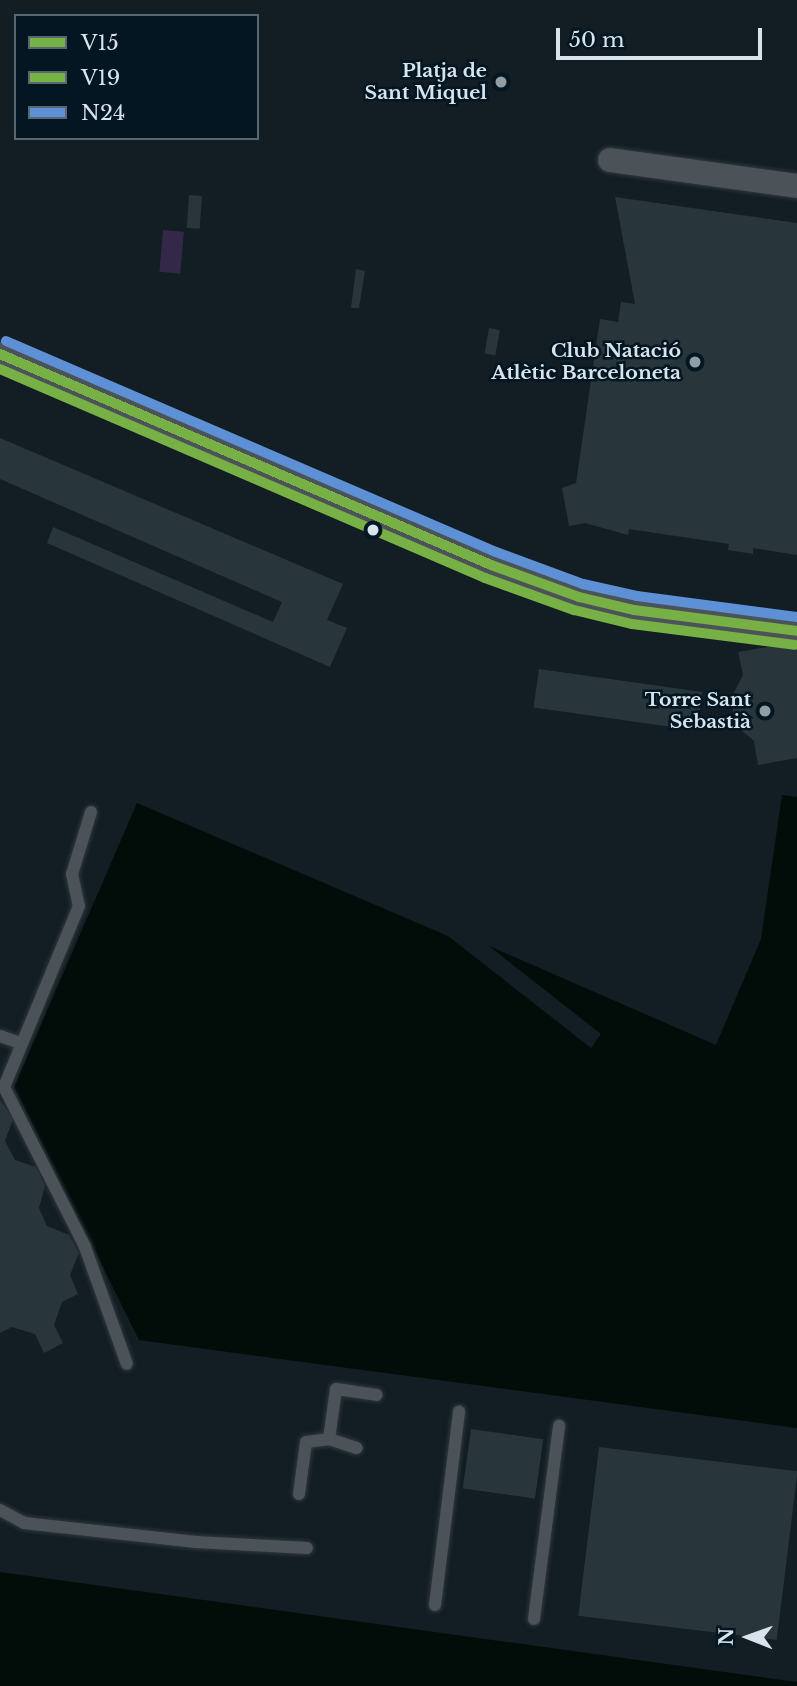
<!DOCTYPE html>
<html>
<head>
<meta charset="utf-8">
<style>
  body { margin:0 }
  #map { position:relative; width:797px; height:1686px; overflow:hidden; background:#121d24; font-family:"Libre Baskerville",serif }
  div>[style] { position:absolute }
  [style*='--x'] { left:calc(var(--x)*1px); top:calc(var(--y)*1px); width:calc(var(--w)*1px); rotate:calc(var(--a)*1deg) }
  .green>* { inset:0; background:#342848; transform-origin:0 0 }
  .water>* { inset:0; background:#020c08 }
  .building>* { inset:0; background:#28363b; transform-origin:0 0 }
  .roads { filter:drop-shadow(0 0 2px #30383d) drop-shadow(0 0 2px #30383d) }
  .lane>* { height:12px; margin:-6px; padding:0 6px; transform-origin:6px; border-radius:6px; background:#4b5359 }
  .street>* { height:24px; margin:-12px; padding:0 12px; transform-origin:12px; border-radius:12px; background:#4b5359 }
  .bus-1>* { height:10px; margin:-5px; padding:0 5px; transform-origin:5px; border-radius:5px; background:#77b045 }
  .bus-2>* { height:10px; margin:-5px; padding:0 5px; transform-origin:5px; border-radius:5px; background:#77b045 }
  .bus-3>* { height:10px; margin:-5px; padding:0 5px; transform-origin:5px; border-radius:5px; background:#5d90d4 }
  .dots>* { width:19px; height:19px; translate:-50% -50%; box-sizing:border-box; border:4px solid #031621; border-radius:50% }
  span { translate:-50% -50%; white-space:nowrap; text-align:center; line-height:1.15; -webkit-text-stroke:5px #031621; paint-order:stroke }
  .poi-label { font-size:19px; color:#d7e4ec; font-weight:700 }
  .right { translate:-100% -50%; text-align:right }
  .legend { position:absolute; left:14px; top:14px; width:245px; height:126px; box-sizing:border-box; background:#031621; border:2px solid #586872; margin:0; padding:9px 12px; list-style:none; font-size:21px; color:#d7e4ec }
  .legend li { display:flex; align-items:center; gap:14px; height:35px }
  .legend b { width:35px; border:2px solid #586872 }
  .north { position:absolute; left:713px; top:1602px; width:70px; height:70px; -webkit-text-stroke:5px #031621; paint-order:stroke; rotate:271deg; font-size:19px; font-weight:700; line-height:28px; text-align:center; color:#d7e4ec }
  .north::after { content:''; display:block; margin:auto; width:24px; height:32px; background:#d7e4ec; clip-path:polygon(50% 0,100% 100%,50% 72%,0 100%) }
  .scale { position:absolute; left:556px; top:28px; width:206px; height:32px; box-sizing:border-box; border:4px solid #d7e4ec; border-top:0; padding-left:9px; font-size:21px; line-height:24px; white-space:nowrap; color:#d7e4ec; -webkit-text-stroke:5px #031621; paint-order:stroke }
</style>
</head>
<body>
<div id="map">
  <div class="green">
    <i style="left:163px;top:230px;width:21px;height:42px;rotate:5deg"></i>
  </div>
  <div class="water">
    <i style="clip-path:polygon(782px 795px,797px 797px,797px 1428px,139px 1340px,14px 1087px,137px 803px,448px 936px,591px 1048px,601px 1034px,489px 946px,716px 1045px,761px 939px)"></i>
    <i style="clip-path:polygon(0 1572px,797px 1682px,797px 1686px,0 1686px)"></i>
  </div>
  <div class="building">
    <i style="left:189px;top:195px;width:13px;height:33px;rotate:4deg"></i>
    <i style="clip-path:polygon(615px 197px,797px 223px,797px 555px,753px 548px,753px 554px,728px 550px,729px 544px,629px 529px,628px 535px,585px 523px,569px 526px,562px 488px,576px 483px,600px 319px,618px 322px,621px 302px,635px 304px)"></i>
    <i style="clip-path:polygon(356px 269px,365px 271px,359px 308px,351px 308px)"></i>
    <i style="left:489px;top:328px;width:11px;height:26px;rotate:10deg"></i>
    <i style="clip-path:polygon(0 438px,343px 584px,327px 620px,347px 628px,330px 667px,47px 543px,53px 527px,273px 622px,282px 602px,0 479px)"></i>
    <i style="clip-path:polygon(797px 642px,797px 758px,758px 765px,754px 741px,735px 725px,731px 698px,743px 675px,738px 652px)"></i>
    <i style="left:539px;top:669px;width:165px;height:39px;rotate:8deg"></i>
    <i style="clip-path:polygon(0 1100px,13px 1119px,5px 1141px,15px 1160px,36px 1167px,45px 1186px,39px 1208px,47px 1226px,69px 1235px,79px 1253px,70px 1275px,78px 1294px,62px 1302px,54px 1325px,63px 1343px,44px 1353px,35px 1334px,12px 1327px,0 1333px)"></i>
    <i style="left:471px;top:1429px;width:73px;height:60px;rotate:8deg"></i>
    <i style="left:599px;top:1447px;width:200px;height:170px;rotate:7deg"></i>
  </div>
  <div class="roads">
    <div class="lane">
      <i style="--x:91;--y:812;--w:65;--a:107"></i>
      <i style="--x:72;--y:874;--w:33;--a:78"></i>
      <i style="--x:79;--y:906;--w:196;--a:112.5"></i>
      <i style="--x:4;--y:1087;--w:179;--a:63.1"></i>
      <i style="--x:85;--y:1247;--w:124;--a:70.3"></i>
      <i style="--x:0;--y:1036;--w:21;--a:19"></i>
      <i style="--x:329;--y:1439;--w:50;--a:-82"></i>
      <i style="--x:336;--y:1389;--w:41;--a:8.3"></i>
      <i style="--x:299;--y:1494;--w:52;--a:-82.3"></i>
      <i style="--x:306;--y:1442;--w:23;--a:-7"></i>
      <i style="--x:329;--y:1439;--w:29;--a:18"></i>
      <i style="--x:0;--y:1510;--w:27;--a:28"></i>
      <i style="--x:24;--y:1523;--w:173;--a:6.3"></i>
      <i style="--x:196;--y:1542;--w:111;--a:3.1"></i>
      <i style="--x:435;--y:1605;--w:195;--a:-82.9"></i>
      <i style="--x:534;--y:1619;--w:195;--a:-82.6"></i>
    </div>
    <div class="street">
      <i style="--x:610;--y:160;--w:189;--a:7.9"></i>
      <i style="--x:0;--y:354;--w:534;--a:23.25"></i>
      <i style="--x:491;--y:565;--w:94;--a:20"></i>
      <i style="--x:579;--y:597;--w:57;--a:13.3"></i>
      <i style="--x:634;--y:610;--w:164;--a:7.3"></i>
    </div>
  </div>
  <div class="bus-1">
    <i style="--x:0;--y:354;--w:534;--a:23.25"></i>
    <i style="--x:491;--y:565;--w:94;--a:20"></i>
    <i style="--x:579;--y:597;--w:57;--a:13.3"></i>
    <i style="--x:634;--y:610;--w:164;--a:7.3"></i>
  </div>
  <div class="bus-2">
    <i style="--x:0;--y:369;--w:528;--a:23.31"></i>
    <i style="--x:485;--y:578;--w:95;--a:19.8"></i>
    <i style="--x:574;--y:610;--w:60;--a:13.6"></i>
    <i style="--x:632;--y:624;--w:164;--a:7.3"></i>
  </div>
  <div class="bus-3">
    <i style="--x:6;--y:341;--w:533;--a:23.3"></i>
    <i style="--x:496;--y:552;--w:93;--a:20.2"></i>
    <i style="--x:583;--y:584;--w:55;--a:12.5"></i>
    <i style="--x:637;--y:596;--w:161;--a:7.5"></i>
  </div>
  <div class="dots">
    <i style="left:501px;top:82px;background:#929ea6"></i>
    <i style="left:695px;top:362px;background:#929ea6"></i>
    <i style="left:373px;top:530px;background:#d7e4ec"></i>
    <i style="left:765px;top:711px;background:#929ea6"></i>
  </div>
  <div class="poi-label">
    <span class="right" style="left:487px;top:82px">Platja de<br>Sant Miquel</span>
    <span class="right" style="left:681px;top:362px">Club Natació<br>Atlètic Barceloneta</span>
    <span class="right" style="left:751px;top:711px">Torre Sant<br>Sebastià</span>
  </div>
  <ul class="legend">
  <li><b style="height:9px;background:#77b045"></b>V15</li>
  <li><b style="height:9px;background:#77b045"></b>V19</li>
  <li><b style="height:9px;background:#5d90d4"></b>N24</li>
  </ul>
  <div class="north">N</div>
  <div class="scale">50 m</div>
</div>
</body>
</html>
